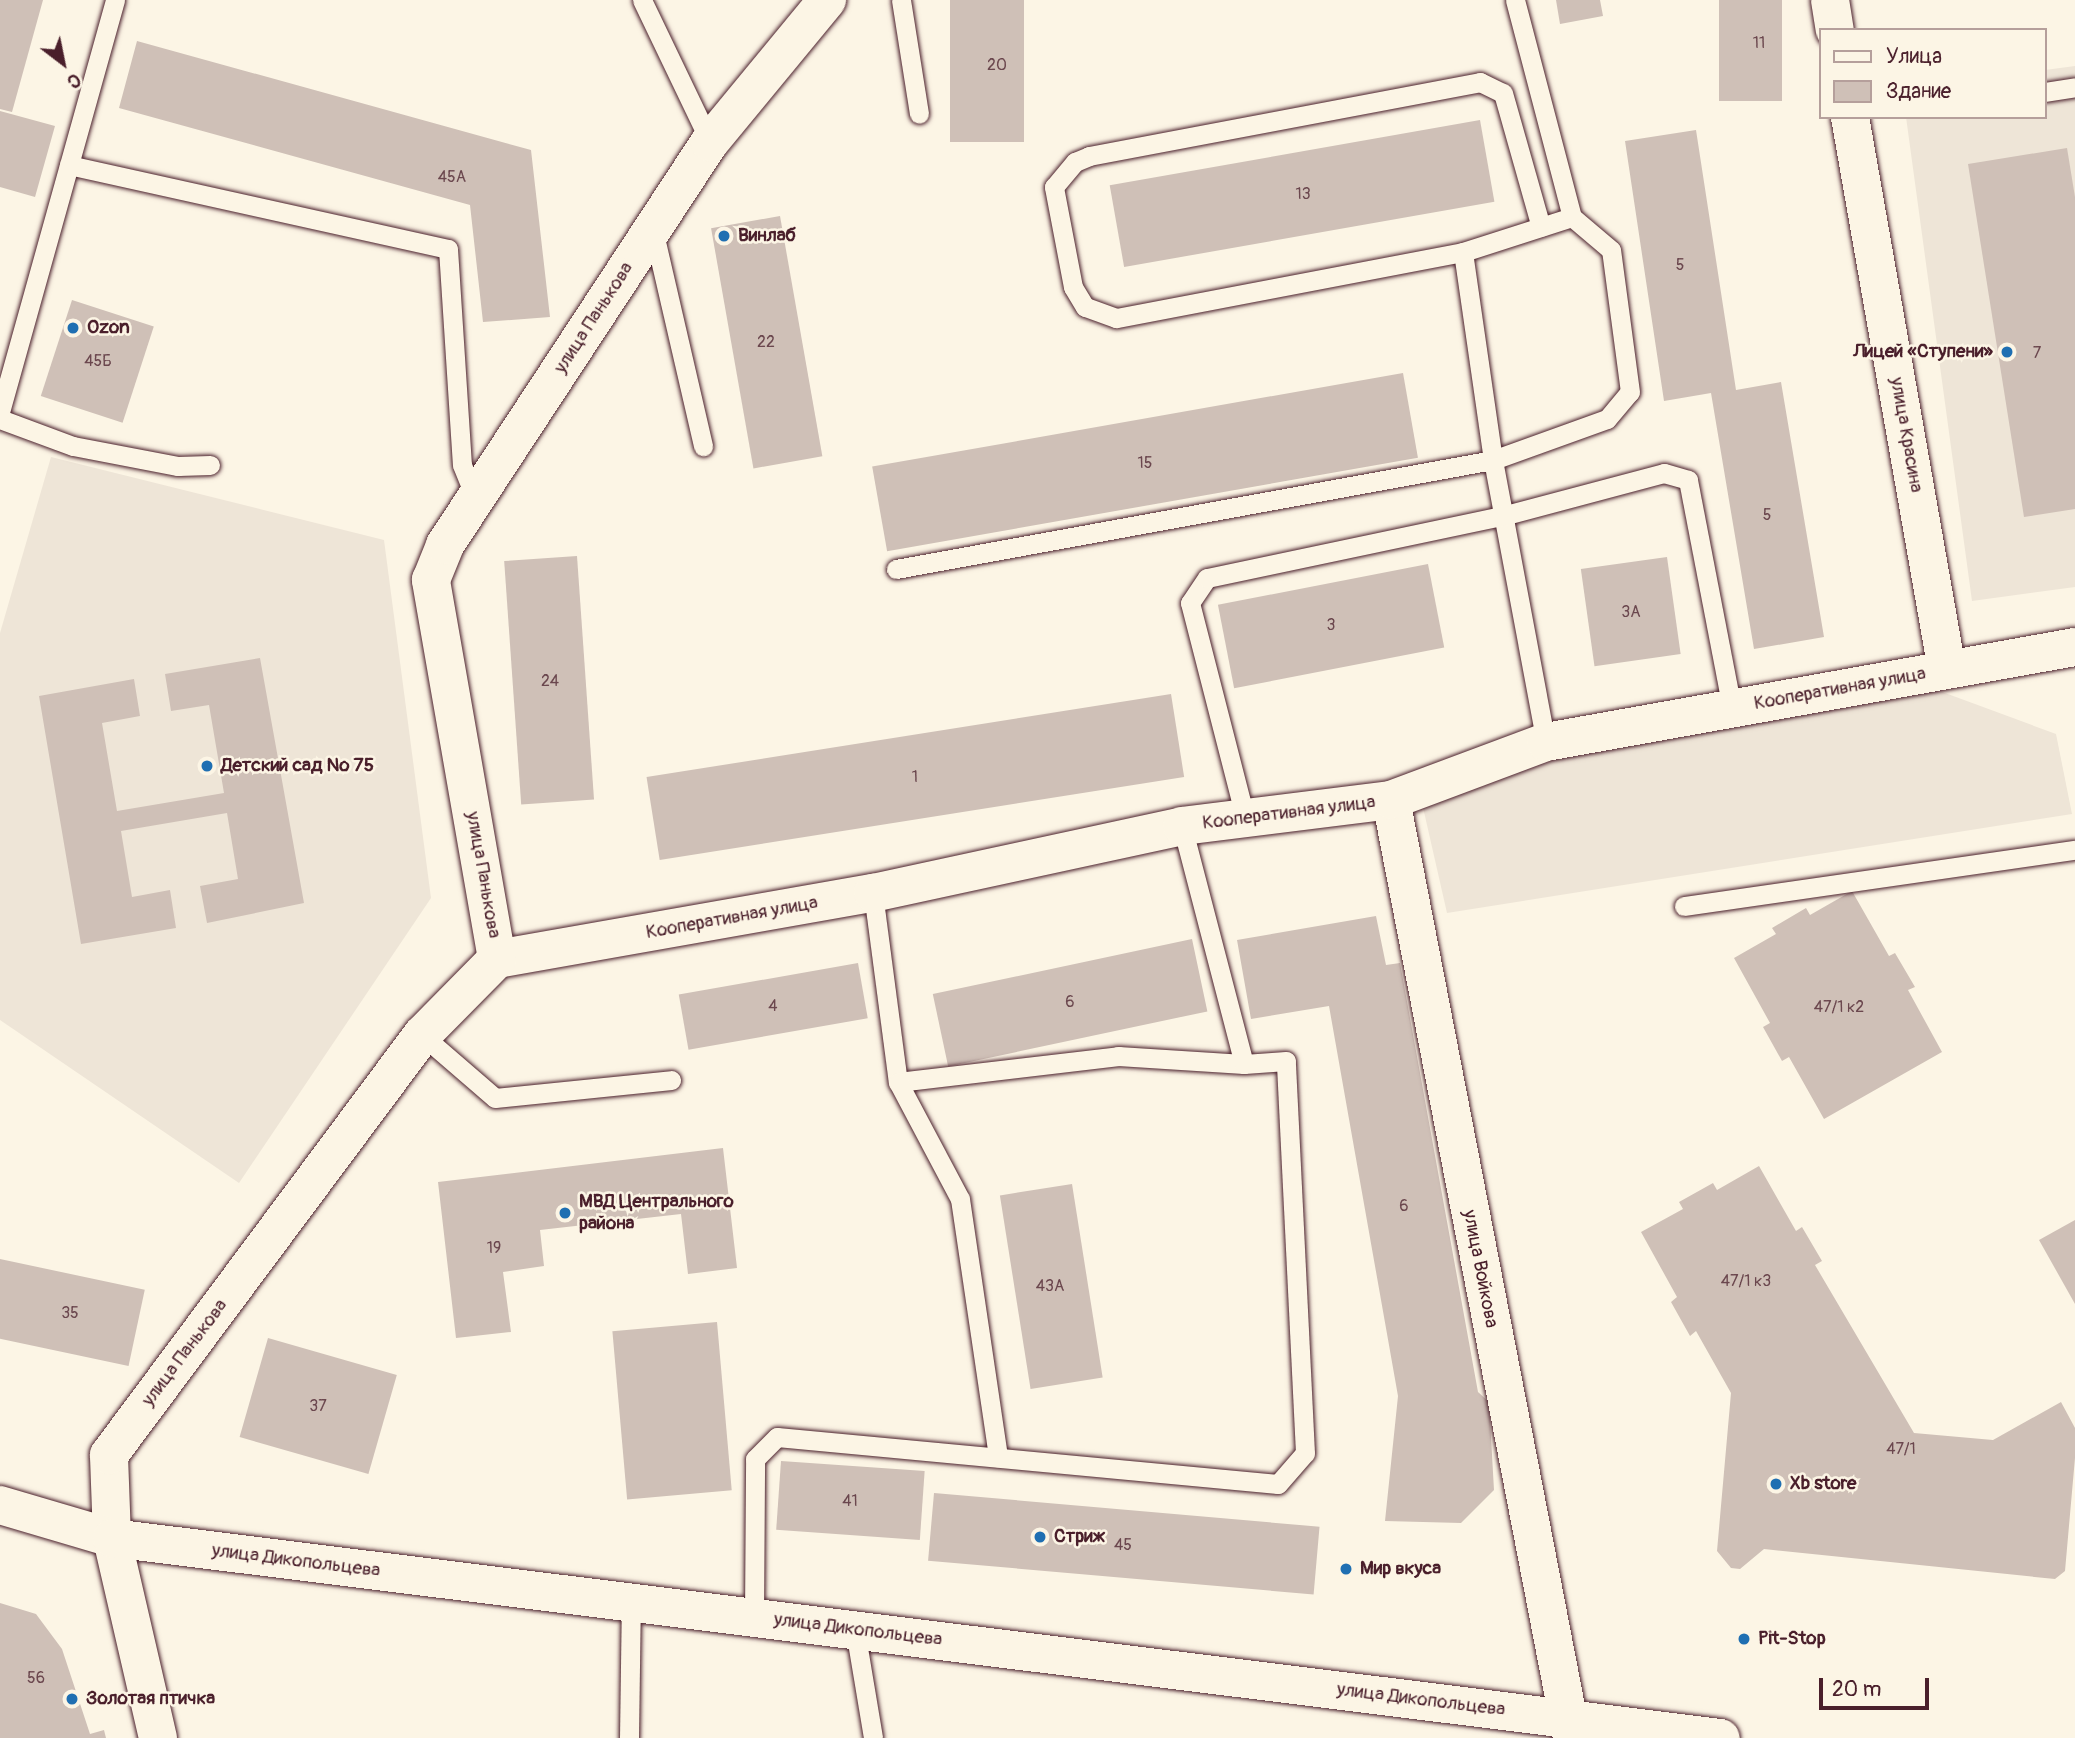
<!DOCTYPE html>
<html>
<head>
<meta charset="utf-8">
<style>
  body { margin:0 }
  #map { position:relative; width:2075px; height:1738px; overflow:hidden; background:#fcf5e5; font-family:Pangolin,sans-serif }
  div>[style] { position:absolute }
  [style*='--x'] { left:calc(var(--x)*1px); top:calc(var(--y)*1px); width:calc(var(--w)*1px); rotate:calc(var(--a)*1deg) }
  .built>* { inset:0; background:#eee5d7 }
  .building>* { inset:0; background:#cfc0b7; transform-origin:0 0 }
  .roads { filter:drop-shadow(0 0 2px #4a1f2b) drop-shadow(0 0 2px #4a1f2b) }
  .lane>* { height:19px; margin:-9.5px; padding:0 9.5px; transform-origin:9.5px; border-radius:9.5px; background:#fcf5e5 }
  .street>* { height:38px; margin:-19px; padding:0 19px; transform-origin:19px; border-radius:19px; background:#fcf5e5 }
  .secondary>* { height:38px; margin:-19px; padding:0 19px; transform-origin:19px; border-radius:19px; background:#fcf5e5 }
  .dots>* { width:19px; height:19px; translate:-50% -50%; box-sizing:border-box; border:4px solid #fcf5e5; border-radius:50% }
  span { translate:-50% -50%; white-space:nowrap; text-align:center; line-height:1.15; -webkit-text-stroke:5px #fcf5e5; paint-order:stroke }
  .number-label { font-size:16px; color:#6b474e }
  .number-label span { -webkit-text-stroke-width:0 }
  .poi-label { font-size:19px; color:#4a1f2b; font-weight:700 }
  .left { translate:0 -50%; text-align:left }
  .right { translate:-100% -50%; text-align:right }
  .street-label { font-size:19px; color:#4a1f2b }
  .legend { position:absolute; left:1819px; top:28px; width:228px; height:91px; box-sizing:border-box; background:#fcf5e5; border:2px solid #b59f9b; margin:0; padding:9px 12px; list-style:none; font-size:21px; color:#4a1f2b }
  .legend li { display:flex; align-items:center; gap:14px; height:35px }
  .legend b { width:35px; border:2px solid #b59f9b }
  .north { position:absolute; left:28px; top:28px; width:70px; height:70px; -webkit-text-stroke:5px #fcf5e5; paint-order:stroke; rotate:148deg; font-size:19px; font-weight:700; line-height:28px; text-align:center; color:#4a1f2b }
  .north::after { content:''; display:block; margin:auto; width:24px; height:32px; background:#4a1f2b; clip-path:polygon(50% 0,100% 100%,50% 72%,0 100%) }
  .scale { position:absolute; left:1819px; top:1678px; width:110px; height:32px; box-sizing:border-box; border:4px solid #4a1f2b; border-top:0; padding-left:9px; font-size:21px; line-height:24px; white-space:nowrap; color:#4a1f2b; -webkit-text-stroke:5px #fcf5e5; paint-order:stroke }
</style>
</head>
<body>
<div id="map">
  <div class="built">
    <i style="clip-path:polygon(2075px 66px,2075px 587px,1972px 601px,1906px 117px,2045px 117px,2045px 70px)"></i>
    <i style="clip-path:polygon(51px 457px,384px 540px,431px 898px,239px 1183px,0 1020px,0 633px)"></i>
    <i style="clip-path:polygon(1937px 690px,2056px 734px,2072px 814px,1447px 913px,1422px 803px,1533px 754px)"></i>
  </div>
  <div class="building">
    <i style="clip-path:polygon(0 0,43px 0,12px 112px,0 109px)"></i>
    <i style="left:950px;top:0;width:74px;height:142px"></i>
    <i style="clip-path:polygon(1556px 0,1600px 0,1603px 16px,1560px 24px)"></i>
    <i style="left:1719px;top:0;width:63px;height:101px"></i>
    <i style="clip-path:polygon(137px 41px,531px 150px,550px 317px,483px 322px,470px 205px,119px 108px)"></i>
    <i style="clip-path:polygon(0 111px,55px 126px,35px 197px,0 187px)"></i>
    <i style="left:1480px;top:120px;width:83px;height:376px;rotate:80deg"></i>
    <i style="clip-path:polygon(1696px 130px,1736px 390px,1781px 382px,1824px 637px,1754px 649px,1711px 393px,1664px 401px,1625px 141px)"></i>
    <i style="clip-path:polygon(2067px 148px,2075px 197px,2075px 509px,2024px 517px,1968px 164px)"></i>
    <i style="left:780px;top:216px;width:244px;height:70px;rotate:80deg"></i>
    <i style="left:72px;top:300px;width:86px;height:101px;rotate:18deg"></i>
    <i style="left:1403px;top:373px;width:86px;height:539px;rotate:80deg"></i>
    <i style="left:577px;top:556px;width:244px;height:73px;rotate:86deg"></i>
    <i style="left:1667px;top:557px;width:98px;height:87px;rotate:82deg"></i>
    <i style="left:1428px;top:564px;width:85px;height:214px;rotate:79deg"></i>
    <i style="clip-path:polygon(260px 658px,304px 903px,207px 923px,200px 886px,238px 879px,227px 813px,121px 831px,132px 897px,170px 890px,176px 928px,81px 944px,39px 696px,134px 679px,140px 716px,102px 723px,117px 811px,224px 793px,209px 705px,171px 711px,165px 674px)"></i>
    <i style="left:1171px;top:694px;width:84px;height:531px;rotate:81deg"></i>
    <i style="clip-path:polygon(1852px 891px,1889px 956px,1895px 953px,1915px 987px,1908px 990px,1942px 1052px,1824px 1119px,1789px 1057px,1782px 1061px,1763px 1027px,1770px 1023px,1734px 958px,1776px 934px,1772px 928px,1806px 908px,1810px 915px)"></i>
    <i style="clip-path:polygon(1376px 916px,1386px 965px,1400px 963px,1478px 1392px,1489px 1402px,1494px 1490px,1461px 1523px,1385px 1521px,1398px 1396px,1329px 1006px,1251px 1019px,1237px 940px)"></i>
    <i style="left:1192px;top:939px;width:74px;height:265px;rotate:78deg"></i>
    <i style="left:858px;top:963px;width:56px;height:182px;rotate:80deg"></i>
    <i style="clip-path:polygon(723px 1148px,737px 1268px,688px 1274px,681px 1214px,540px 1230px,544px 1266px,503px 1272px,511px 1332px,456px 1338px,438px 1182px)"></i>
    <i style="clip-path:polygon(1759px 1166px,1796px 1231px,1802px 1227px,1822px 1261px,1815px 1265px,1914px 1433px,1993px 1440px,2061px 1402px,2075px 1428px,2075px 1458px,2065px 1571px,2055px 1579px,1764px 1549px,1740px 1569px,1731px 1568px,1717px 1551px,1731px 1393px,1696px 1331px,1690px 1336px,1671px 1302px,1677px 1297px,1641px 1232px,1683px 1209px,1679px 1202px,1713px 1183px,1717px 1190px)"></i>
    <i style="left:1072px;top:1184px;width:196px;height:73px;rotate:81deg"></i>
    <i style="clip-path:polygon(2075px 1220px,2075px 1304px,2039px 1240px)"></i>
    <i style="left:0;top:1259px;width:148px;height:78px;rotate:12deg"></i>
    <i style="left:717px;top:1322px;width:169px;height:105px;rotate:85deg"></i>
    <i style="left:268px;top:1338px;width:134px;height:103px;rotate:16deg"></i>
    <i style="left:781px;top:1461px;width:144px;height:69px;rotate:4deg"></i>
    <i style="left:934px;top:1493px;width:387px;height:68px;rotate:5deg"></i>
    <i style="clip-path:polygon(0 1603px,36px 1614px,62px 1649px,90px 1734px,104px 1730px,106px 1738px,0 1738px)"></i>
  </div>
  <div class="roads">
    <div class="lane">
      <i style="--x:642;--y:0;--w:157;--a:64.4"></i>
      <i style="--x:901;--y:0;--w:115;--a:81"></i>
      <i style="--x:1515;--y:0;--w:224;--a:75.3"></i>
      <i style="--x:1572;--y:217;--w:114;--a:162.2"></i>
      <i style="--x:1463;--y:252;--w:210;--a:81.8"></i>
      <i style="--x:1493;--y:460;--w:287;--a:79.4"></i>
      <i style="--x:2045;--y:92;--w:30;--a:-9"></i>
      <i style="--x:69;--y:165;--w:388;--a:12.5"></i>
      <i style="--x:448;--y:249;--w:216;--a:86.3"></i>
      <i style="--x:462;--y:465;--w:37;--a:68"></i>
      <i style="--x:653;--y:229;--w:223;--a:77"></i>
      <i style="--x:1463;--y:252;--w:353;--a:169.2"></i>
      <i style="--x:1116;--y:318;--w:33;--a:-160"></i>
      <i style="--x:1085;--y:307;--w:23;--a:-121"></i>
      <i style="--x:1073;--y:287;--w:102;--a:-100.8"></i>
      <i style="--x:1054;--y:187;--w:33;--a:-50"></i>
      <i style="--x:1075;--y:162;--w:15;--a:-23"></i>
      <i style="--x:1089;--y:156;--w:398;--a:-10.7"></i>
      <i style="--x:1480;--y:82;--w:25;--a:26"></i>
      <i style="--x:1503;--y:93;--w:139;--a:74.2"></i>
      <i style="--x:0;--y:412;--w:428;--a:-74.4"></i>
      <i style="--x:0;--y:419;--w:78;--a:20.3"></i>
      <i style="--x:73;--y:446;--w:107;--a:10.8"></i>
      <i style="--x:178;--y:466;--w:32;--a:-2"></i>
      <i style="--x:896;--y:569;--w:607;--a:-10.35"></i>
      <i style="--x:1493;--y:460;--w:121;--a:-19.8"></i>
      <i style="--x:1607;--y:419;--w:35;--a:-50"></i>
      <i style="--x:1630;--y:392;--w:143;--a:-97.6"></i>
      <i style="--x:1611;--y:250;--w:51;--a:-139.8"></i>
      <i style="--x:1245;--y:817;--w:221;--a:-104.4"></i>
      <i style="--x:1190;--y:603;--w:30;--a:-56"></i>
      <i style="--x:1207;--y:578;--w:306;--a:-11.9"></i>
      <i style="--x:1506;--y:515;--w:163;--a:-14.9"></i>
      <i style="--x:1664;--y:473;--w:25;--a:16"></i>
      <i style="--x:1688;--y:480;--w:233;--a:79.1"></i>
      <i style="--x:873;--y:893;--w:191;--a:82.5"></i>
      <i style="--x:898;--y:1082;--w:222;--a:-6.7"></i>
      <i style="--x:1118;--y:1056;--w:126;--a:3.6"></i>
      <i style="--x:1684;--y:906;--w:395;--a:-8.2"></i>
      <i style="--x:422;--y:1035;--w:96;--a:40.8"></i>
      <i style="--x:495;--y:1098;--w:177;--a:-5.8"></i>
      <i style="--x:898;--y:1082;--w:132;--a:62.1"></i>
      <i style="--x:960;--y:1199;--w:261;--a:81.6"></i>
      <i style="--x:754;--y:1617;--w:158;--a:-89.6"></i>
      <i style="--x:755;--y:1459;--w:31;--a:-45"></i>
      <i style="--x:777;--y:1437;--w:503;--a:5.36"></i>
      <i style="--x:1278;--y:1484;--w:41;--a:-48.9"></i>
      <i style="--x:1305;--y:1453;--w:392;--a:-92.8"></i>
      <i style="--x:1286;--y:1061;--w:42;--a:175.9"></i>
      <i style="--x:1244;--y:1064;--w:246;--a:-104.6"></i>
      <i style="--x:855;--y:1630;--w:109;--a:80.5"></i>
      <i style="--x:629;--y:1738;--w:136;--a:-89.2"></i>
    </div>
    <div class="street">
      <i style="--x:1830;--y:0;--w:30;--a:81"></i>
      <i style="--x:1850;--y:117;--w:561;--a:80.05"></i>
      <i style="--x:1391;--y:800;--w:955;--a:79.08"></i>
      <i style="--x:497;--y:959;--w:382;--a:-10"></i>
      <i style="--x:873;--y:893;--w:316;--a:-12.2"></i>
      <i style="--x:1182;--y:826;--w:211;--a:-7.1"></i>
      <i style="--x:1391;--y:800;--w:165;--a:-20.5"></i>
      <i style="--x:1546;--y:742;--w:537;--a:-10.18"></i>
      <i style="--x:158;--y:1738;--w:205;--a:-103"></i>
      <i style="--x:112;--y:1538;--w:83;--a:-92.1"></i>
      <i style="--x:109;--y:1455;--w:524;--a:-53.31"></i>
      <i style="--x:422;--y:1035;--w:107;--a:-45.4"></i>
      <i style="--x:497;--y:959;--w:385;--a:-99.9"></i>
      <i style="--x:431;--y:580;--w:38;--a:-68"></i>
      <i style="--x:445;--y:545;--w:482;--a:-56.7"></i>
      <i style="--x:710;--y:142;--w:184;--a:-50.5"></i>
    </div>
    <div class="secondary">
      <i style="--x:0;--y:1505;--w:117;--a:16.4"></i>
      <i style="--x:112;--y:1538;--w:1621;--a:7.09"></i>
    </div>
  </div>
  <div class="dots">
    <i style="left:724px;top:236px;background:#1f6fb2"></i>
    <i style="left:73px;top:328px;background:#1f6fb2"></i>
    <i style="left:2007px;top:352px;background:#1f6fb2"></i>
    <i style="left:207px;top:766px;background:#1f6fb2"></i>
    <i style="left:565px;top:1213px;background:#1f6fb2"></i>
    <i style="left:1776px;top:1484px;background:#1f6fb2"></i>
    <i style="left:1040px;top:1537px;background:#1f6fb2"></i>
    <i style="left:1346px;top:1569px;background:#1f6fb2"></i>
    <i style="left:1744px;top:1639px;background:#1f6fb2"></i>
    <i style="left:72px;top:1699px;background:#1f6fb2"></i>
  </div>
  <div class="number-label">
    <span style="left:1759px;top:43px">11</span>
    <span style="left:997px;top:65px">20</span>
    <span style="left:452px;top:177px">45А</span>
    <span style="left:1303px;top:194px">13</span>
    <span style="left:1680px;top:265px">5</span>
    <span style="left:766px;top:342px">22</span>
    <span style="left:2037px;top:353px">7</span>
    <span style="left:98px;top:361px">45Б</span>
    <span style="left:1145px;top:463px">15</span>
    <span style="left:1767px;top:515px">5</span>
    <span style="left:1631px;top:612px">3А</span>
    <span style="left:1331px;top:625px">3</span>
    <span style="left:550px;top:681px">24</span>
    <span style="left:915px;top:777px">1</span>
    <span style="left:1070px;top:1002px">6</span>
    <span style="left:773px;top:1006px">4</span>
    <span style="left:1839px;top:1007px">47/1 к2</span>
    <span style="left:1404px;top:1206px">6</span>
    <span style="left:494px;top:1248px">19</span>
    <span style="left:1746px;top:1281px">47/1 к3</span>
    <span style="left:1050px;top:1286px">43А</span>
    <span style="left:70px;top:1313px">35</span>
    <span style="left:318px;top:1406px">37</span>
    <span style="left:1901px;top:1449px">47/1</span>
    <span style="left:850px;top:1501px">41</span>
    <span style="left:1123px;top:1545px">45</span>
    <span style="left:36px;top:1678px">56</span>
  </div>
  <div class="poi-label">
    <span class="left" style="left:738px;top:236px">Винлаб</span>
    <span class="left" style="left:87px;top:328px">Ozon</span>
    <span class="right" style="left:1993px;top:352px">Лицей «Ступени»</span>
    <span class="left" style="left:221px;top:766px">Детский сад № 75</span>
    <span class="left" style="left:579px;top:1213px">МВД Центрального<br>района</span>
    <span class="left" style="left:1790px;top:1484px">Xb store</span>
    <span class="left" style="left:1054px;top:1537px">Стриж</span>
    <span class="left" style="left:1360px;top:1569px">Мир вкуса</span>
    <span class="left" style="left:1758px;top:1639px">Pit-Stop</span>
    <span class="left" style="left:86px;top:1699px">Золотая птичка</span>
  </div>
  <div class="street-label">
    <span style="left:594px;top:318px;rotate:-57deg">улица Панькова</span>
    <span style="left:1906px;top:435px;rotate:80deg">улица Красина</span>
    <span style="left:1840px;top:689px;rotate:-10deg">Кооперативная улица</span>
    <span style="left:1289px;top:813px;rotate:-7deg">Кооперативная улица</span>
    <span style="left:483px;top:875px;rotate:80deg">улица Панькова</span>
    <span style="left:732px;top:918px;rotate:-10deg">Кооперативная улица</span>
    <span style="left:1480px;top:1269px;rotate:79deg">улица Войкова</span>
    <span style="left:185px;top:1353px;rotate:-53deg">улица Панькова</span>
    <span style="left:296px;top:1561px;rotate:7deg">улица Дикопольцева</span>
    <span style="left:858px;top:1630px;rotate:7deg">улица Дикопольцева</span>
    <span style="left:1421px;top:1700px;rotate:7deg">улица Дикопольцева</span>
  </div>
  <ul class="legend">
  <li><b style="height:9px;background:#fcf5e5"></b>Улица</li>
  <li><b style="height:19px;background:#cfc0b7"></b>Здание</li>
  </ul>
  <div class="north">С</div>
  <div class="scale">20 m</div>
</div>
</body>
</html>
